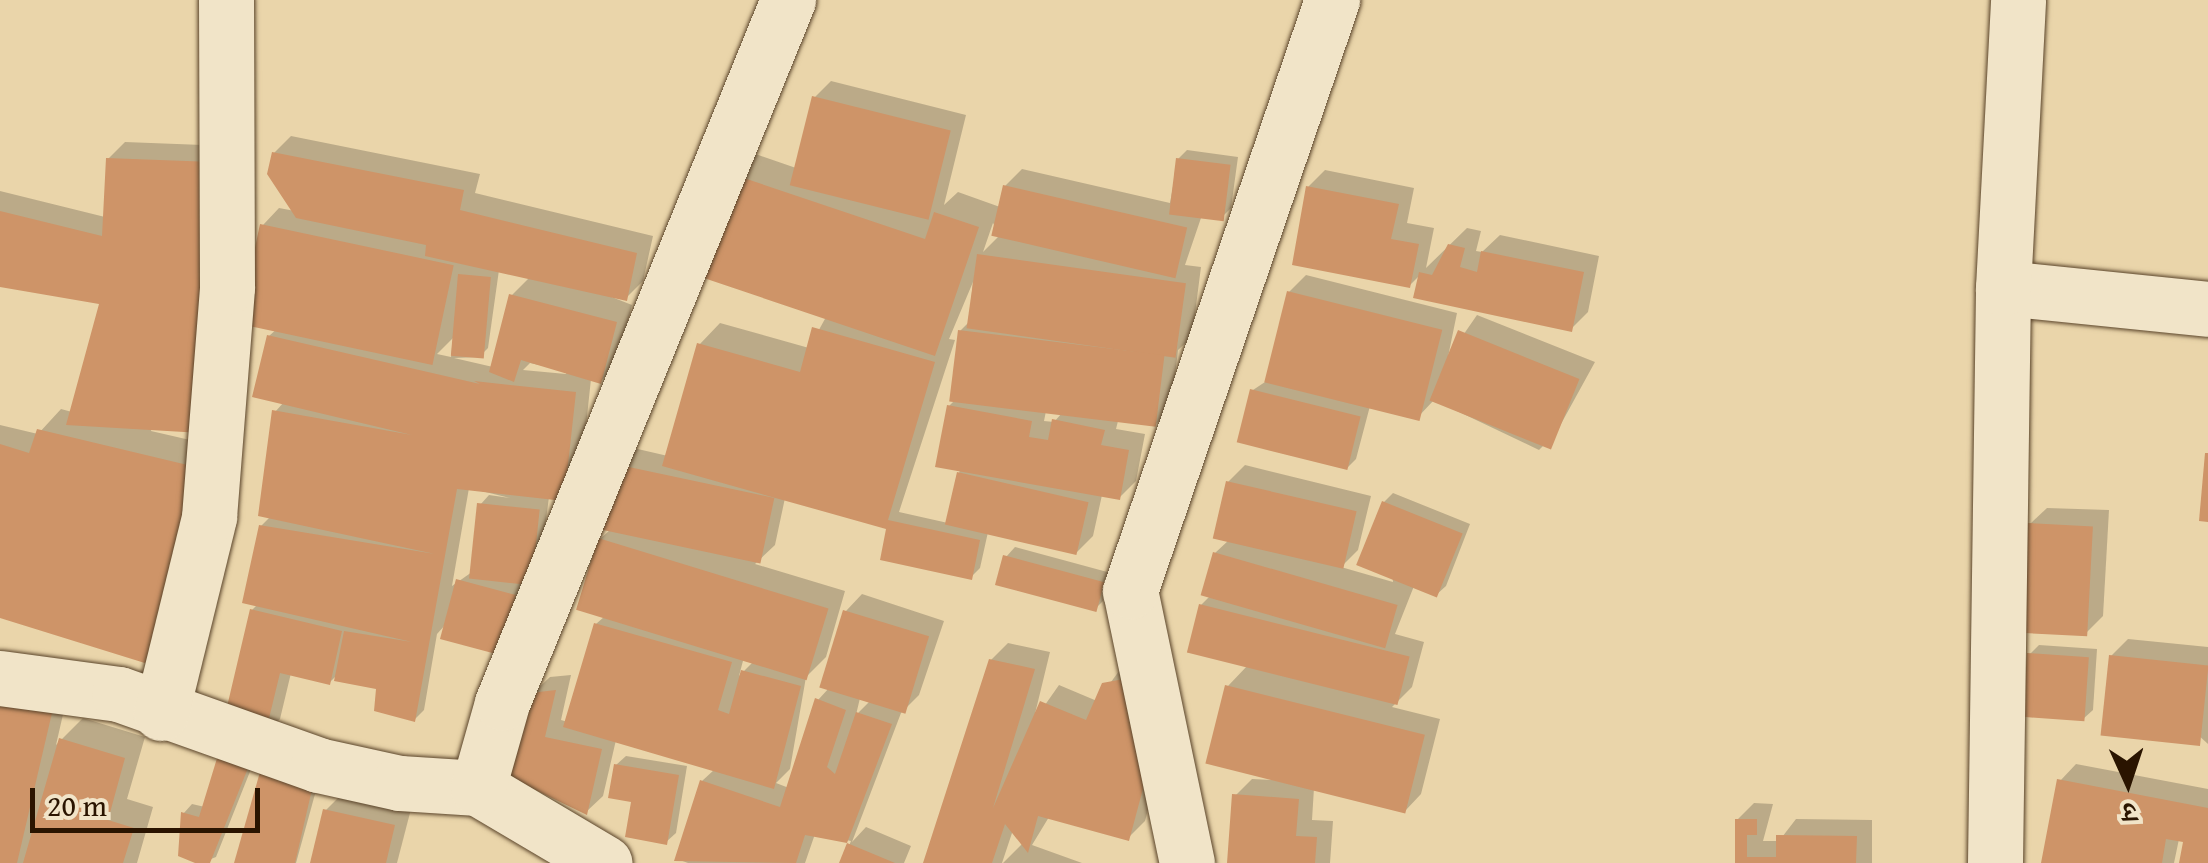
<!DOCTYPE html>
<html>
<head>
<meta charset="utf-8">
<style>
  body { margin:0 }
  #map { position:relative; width:2208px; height:863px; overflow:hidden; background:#ead5aa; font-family:"Gentium Book Plus","Noto Serif Devanagari",serif }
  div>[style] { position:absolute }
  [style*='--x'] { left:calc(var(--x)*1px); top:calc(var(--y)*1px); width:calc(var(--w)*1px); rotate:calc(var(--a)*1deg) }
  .shadow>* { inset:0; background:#0003 }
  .building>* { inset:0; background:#ce9468; transform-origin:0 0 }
  .roads { filter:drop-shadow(0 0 2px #5a442a) drop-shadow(0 0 2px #5a442a) }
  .street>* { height:55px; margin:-27.5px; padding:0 27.5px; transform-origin:27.5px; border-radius:27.5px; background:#f1e4c8 }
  span { translate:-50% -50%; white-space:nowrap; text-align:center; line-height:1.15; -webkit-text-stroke:8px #f1e4c8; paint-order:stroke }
  .north { position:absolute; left:2078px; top:733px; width:100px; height:100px; -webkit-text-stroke:8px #f1e4c8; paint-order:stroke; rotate:177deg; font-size:28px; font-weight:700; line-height:40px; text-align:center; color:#2a1400 }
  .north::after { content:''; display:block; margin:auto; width:35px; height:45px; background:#2a1400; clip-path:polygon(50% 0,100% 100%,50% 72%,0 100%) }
  .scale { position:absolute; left:30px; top:788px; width:230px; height:45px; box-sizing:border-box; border:5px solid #2a1400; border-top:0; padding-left:12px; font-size:30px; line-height:35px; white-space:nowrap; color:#2a1400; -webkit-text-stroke:8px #f1e4c8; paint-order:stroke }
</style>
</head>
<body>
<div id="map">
  <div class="shadow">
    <i style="clip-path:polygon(evenodd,831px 81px,966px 115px,944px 205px,958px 192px,1000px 207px,1005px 186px,1022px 169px,1170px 203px,1178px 159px,1187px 150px,1238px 157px,1231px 208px,1222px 217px,1202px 215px,1185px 265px,1201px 267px,1192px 337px,1178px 350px,1171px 409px,1154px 426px,1118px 421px,1116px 429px,1145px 434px,1136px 481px,1119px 498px,1102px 495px,1093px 536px,1076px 553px,988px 532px,980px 568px,971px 577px,890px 522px,785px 498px,775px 545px,755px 564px,845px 591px,826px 657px,806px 677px,790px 769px,776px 783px,789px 788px,818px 700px,829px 688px,846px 611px,862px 594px,944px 621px,919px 695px,901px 713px,852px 842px,866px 827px,911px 846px,904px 863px,842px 863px,851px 841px,815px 834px,805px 863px,688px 863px,677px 859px,702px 781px,715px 769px,616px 740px,603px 796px,586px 812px,496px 768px,532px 694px,550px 677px,571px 675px,561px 720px,568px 722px,596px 624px,605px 616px,600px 539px,610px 530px,629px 447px,668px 456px,699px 345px,720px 323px,809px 348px,826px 317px,689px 270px,744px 150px,796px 168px,814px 98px,831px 81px,993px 223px,1000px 235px,983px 252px,993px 223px,831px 81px,973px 282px,969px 322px,960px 331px,956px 399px,949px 406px,960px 469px,948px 523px,899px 512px,955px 340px,949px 339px,973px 282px,831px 81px,1046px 411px,1062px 413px,1054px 422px,1044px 421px,1046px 411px,831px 81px,744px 657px,755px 660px,739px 676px,744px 657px,831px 81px,860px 698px,870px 701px,856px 715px,860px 698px)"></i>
    <i style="clip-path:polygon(evenodd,291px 136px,480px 174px,475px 193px,653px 236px,643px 281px,626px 298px,599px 292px,632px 305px,617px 364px,601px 381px,591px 379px,580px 482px,549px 497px,539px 573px,509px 643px,446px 624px,437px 634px,424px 710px,415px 719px,379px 687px,339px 673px,329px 683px,291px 673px,280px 719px,263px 736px,252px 610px,258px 604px,261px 526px,271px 516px,275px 412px,284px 402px,269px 336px,279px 327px,263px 225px,279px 208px,295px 211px,274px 153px,291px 136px,499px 270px,530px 277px,512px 295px,493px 367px,454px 358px,479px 357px,488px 348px,499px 270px,291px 136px,453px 338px,451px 357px,437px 354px,453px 338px,291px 136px,530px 363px,567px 371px,566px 374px,523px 370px,530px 363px,291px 136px,469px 488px,510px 498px,489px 495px,480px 505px,472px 572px,452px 586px,469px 488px)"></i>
    <i style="clip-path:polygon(125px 142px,229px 146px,151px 431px,216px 446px,0 615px,0 425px,38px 434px,61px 409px,72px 412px,102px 302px,0 284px,0 191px,105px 217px,108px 159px)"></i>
    <i style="clip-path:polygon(1325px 170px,1414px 188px,1407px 223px,1434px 228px,1426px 268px,1467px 228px,1481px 231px,1476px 251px,1482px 252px,1500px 235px,1599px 256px,1588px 312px,1571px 329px,1421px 274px,1410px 285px,1308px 187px)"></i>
    <i style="clip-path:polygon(1306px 275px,1457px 313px,1448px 357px,1477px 315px,1595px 362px,1556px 433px,1539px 450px,1434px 400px,1417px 418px,1370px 406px,1356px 459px,1347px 468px,1253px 390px,1265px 382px,1289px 292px)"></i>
    <i style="clip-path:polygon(1245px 465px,1371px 496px,1358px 550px,1341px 567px,1393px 582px,1384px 502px,1393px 493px,1470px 524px,1446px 586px,1436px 595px,1414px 586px,1395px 634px,1424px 642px,1412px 687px,1392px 707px,1440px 719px,1421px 794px,1405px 811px,1314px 788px,1312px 820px,1333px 821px,1330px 863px,1230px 863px,1235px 796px,1252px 779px,1272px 780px,1228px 686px,1248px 665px,1201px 605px,1211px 595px,1215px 553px,1229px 540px,1228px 482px)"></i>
    <i style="clip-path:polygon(2047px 508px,2109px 510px,2103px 616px,2086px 633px,2030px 524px)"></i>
    <i style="clip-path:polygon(1015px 547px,1111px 573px,1104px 600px,1095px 609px,1006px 557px)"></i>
    <i style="clip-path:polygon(2128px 639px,2208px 647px,2208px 744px,2111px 656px)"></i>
    <i style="clip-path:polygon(1008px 643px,1050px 652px,1033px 722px,1059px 685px,1097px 701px,1122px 667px,1167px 740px,1145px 821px,1128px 838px,1049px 817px,1032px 845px,1082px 863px,1003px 863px,1023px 843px,1013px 830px,1002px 863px,924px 863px,991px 660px)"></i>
    <i style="clip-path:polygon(2039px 645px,2097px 649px,2093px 710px,2083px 719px,2030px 654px)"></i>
    <i style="clip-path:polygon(70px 684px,56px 745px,83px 718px,145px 737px,127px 799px,153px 807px,137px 863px,0 863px,0 691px)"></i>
    <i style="clip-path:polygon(626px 756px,687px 766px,676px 833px,666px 842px,616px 765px)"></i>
    <i style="clip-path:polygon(255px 759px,216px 857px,201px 863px,183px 814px,192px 804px,205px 807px)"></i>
    <i style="clip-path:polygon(2076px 764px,2208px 789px,2208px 863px,2181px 863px,2186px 840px,2179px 839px,2174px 863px,2044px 863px,2060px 781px)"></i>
    <i style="clip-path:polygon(320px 776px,296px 863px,237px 863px)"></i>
    <i style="clip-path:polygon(343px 793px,411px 809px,397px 863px,312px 863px,326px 810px)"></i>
    <i style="clip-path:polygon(1754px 803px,1773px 804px,1763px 841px,1779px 841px,1796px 819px,1872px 820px,1872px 863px,1737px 863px,1737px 820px)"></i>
  </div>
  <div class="building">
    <i style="left:812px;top:96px;width:143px;height:92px;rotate:14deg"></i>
    <i style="clip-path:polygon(272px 152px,464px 190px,460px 210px,637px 253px,627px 301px,425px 256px,426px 245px,296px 218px,267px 174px)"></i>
    <i style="clip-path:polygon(106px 158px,213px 162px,201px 433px,66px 425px,99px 304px,0 287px,0 211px,102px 236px)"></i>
    <i style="left:1176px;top:158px;width:55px;height:57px;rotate:7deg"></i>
    <i style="clip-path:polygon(720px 170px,925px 239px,934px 212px,979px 227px,935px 356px,686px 272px)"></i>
    <i style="left:1003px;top:185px;width:189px;height:52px;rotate:13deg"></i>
    <i style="clip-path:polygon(1306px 186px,1399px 204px,1391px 239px,1419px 244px,1410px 288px,1292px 265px)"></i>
    <i style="left:260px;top:224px;width:198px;height:102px;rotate:12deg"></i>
    <i style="clip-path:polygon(1448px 244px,1465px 248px,1460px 267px,1477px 272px,1481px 251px,1584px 272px,1572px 332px,1413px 298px,1419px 272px,1432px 275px)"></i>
    <i style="left:977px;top:254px;width:211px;height:75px;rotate:8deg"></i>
    <i style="left:458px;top:274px;width:33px;height:82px;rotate:5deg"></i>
    <i style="left:1287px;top:291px;width:160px;height:94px;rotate:14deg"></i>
    <i style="clip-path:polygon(509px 294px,617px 322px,601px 384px,521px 360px,514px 382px,489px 372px)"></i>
    <i style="clip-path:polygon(812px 327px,935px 362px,888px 520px,980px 540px,972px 580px,880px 560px,886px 529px,662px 466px,697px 343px,800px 372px)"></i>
    <i style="left:958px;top:330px;width:208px;height:72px;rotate:7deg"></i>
    <i style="left:1458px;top:330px;width:131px;height:76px;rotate:22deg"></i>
    <i style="clip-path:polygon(267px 335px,480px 384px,474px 381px,576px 392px,564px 501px,457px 489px,415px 722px,374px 711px,376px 689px,334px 681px,344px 631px,412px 642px,242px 603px,259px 525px,435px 554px,258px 516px,272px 410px,412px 435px,252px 397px)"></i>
    <i style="left:1250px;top:389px;width:114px;height:55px;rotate:14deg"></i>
    <i style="clip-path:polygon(947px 405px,1032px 421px,1029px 437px,1048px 440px,1052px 419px,1105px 430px,1101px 445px,1129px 450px,1120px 500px,935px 467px)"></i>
    <i style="clip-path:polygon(37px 429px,196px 467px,148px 664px,0 618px,0 444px,29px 453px)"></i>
    <i style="clip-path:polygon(2205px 453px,2208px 453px,2208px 522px,2199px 521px)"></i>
    <i style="left:610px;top:463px;width:168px;height:67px;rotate:12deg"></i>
    <i style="left:957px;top:472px;width:135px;height:54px;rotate:13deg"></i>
    <i style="left:1226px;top:481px;width:134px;height:59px;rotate:13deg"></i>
    <i style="left:1382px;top:501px;width:87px;height:69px;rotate:22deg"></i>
    <i style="left:477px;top:503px;width:63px;height:76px;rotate:6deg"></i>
    <i style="left:2027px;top:523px;width:66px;height:110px;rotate:3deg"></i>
    <i style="left:598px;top:538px;width:241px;height:75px;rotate:17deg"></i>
    <i style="left:1213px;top:552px;width:192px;height:45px;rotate:16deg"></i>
    <i style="left:1003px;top:555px;width:105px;height:31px;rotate:15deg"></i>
    <i style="left:456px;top:579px;width:62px;height:62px;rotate:15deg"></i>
    <i style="left:1199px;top:604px;width:217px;height:50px;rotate:14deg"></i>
    <i style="clip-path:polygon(250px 609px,342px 631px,330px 685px,280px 673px,264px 739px,222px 728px)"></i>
    <i style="left:843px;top:610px;width:90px;height:81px;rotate:17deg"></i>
    <i style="clip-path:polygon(594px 623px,732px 662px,718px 710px,729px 714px,741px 670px,801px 686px,774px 789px,563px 727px)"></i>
    <i style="left:2027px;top:653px;width:62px;height:64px;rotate:4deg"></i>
    <i style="left:2109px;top:655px;width:100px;height:81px;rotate:6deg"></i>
    <i style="clip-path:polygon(989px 659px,1035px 669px,993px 808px,1040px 701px,1086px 720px,1102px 683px,1135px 677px,1151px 759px,1129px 841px,1038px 816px,1028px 853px,1005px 824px,992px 863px,923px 863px)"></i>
    <i style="left:1225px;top:685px;width:206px;height:81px;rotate:14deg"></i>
    <i style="clip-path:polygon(556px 690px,545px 737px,602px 749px,587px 815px,492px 769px,530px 693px)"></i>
    <i style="clip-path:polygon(0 692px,55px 700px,17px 863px,0 863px)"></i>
    <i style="clip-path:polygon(815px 698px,846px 710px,827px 767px,835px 774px,856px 712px,892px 724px,847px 843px,805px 835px,796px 863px,674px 861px,700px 780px,780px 807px)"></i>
    <i style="clip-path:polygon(59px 738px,125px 758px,108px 820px,134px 828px,123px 863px,23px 863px)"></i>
    <i style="clip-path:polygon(218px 755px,248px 768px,210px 863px,195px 863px,178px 856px,181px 812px,199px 817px)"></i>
    <i style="clip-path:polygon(614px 764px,679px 775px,667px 845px,625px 837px,631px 802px,608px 798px)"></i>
    <i style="clip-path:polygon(260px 772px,313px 785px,295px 863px,234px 863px)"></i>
    <i style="clip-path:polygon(2057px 779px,2208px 808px,2208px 863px,2179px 863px,2183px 842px,2166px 839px,2162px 863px,2041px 863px)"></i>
    <i style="clip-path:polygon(1232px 794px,1299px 799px,1296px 836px,1317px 837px,1315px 863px,1227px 863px)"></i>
    <i style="clip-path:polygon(323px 809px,395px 825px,386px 863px,310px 863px)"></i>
    <i style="clip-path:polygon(1735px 819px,1757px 819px,1757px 835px,1747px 835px,1747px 857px,1776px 857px,1776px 835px,1857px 836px,1856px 863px,1735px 863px)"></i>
    <i style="clip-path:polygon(847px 843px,895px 863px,839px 863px)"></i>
  </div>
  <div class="roads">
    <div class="street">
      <i style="--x:2003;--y:288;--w:206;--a:5.8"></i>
      <i style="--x:0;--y:678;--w:120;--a:7.7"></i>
      <i style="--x:119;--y:694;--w:211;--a:19.6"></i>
      <i style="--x:318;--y:765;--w:84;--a:12.4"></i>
      <i style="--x:400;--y:783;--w:78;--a:3.7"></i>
      <i style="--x:478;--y:788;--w:147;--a:30.6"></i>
      <i style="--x:161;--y:713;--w:202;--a:-76.2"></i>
      <i style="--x:209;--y:517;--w:231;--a:-85.5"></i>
      <i style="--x:227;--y:287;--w:287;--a:-90.2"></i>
      <i style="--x:478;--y:788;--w:88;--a:-74.2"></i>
      <i style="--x:502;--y:703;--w:759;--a:-67.86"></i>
      <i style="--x:1187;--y:863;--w:278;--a:-101.8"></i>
      <i style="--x:1130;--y:591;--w:625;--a:-71.13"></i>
      <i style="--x:1995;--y:863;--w:575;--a:-89.2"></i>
      <i style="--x:2003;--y:288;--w:288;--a:-87"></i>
    </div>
  </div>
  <div class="north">उ</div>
  <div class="scale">20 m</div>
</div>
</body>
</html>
